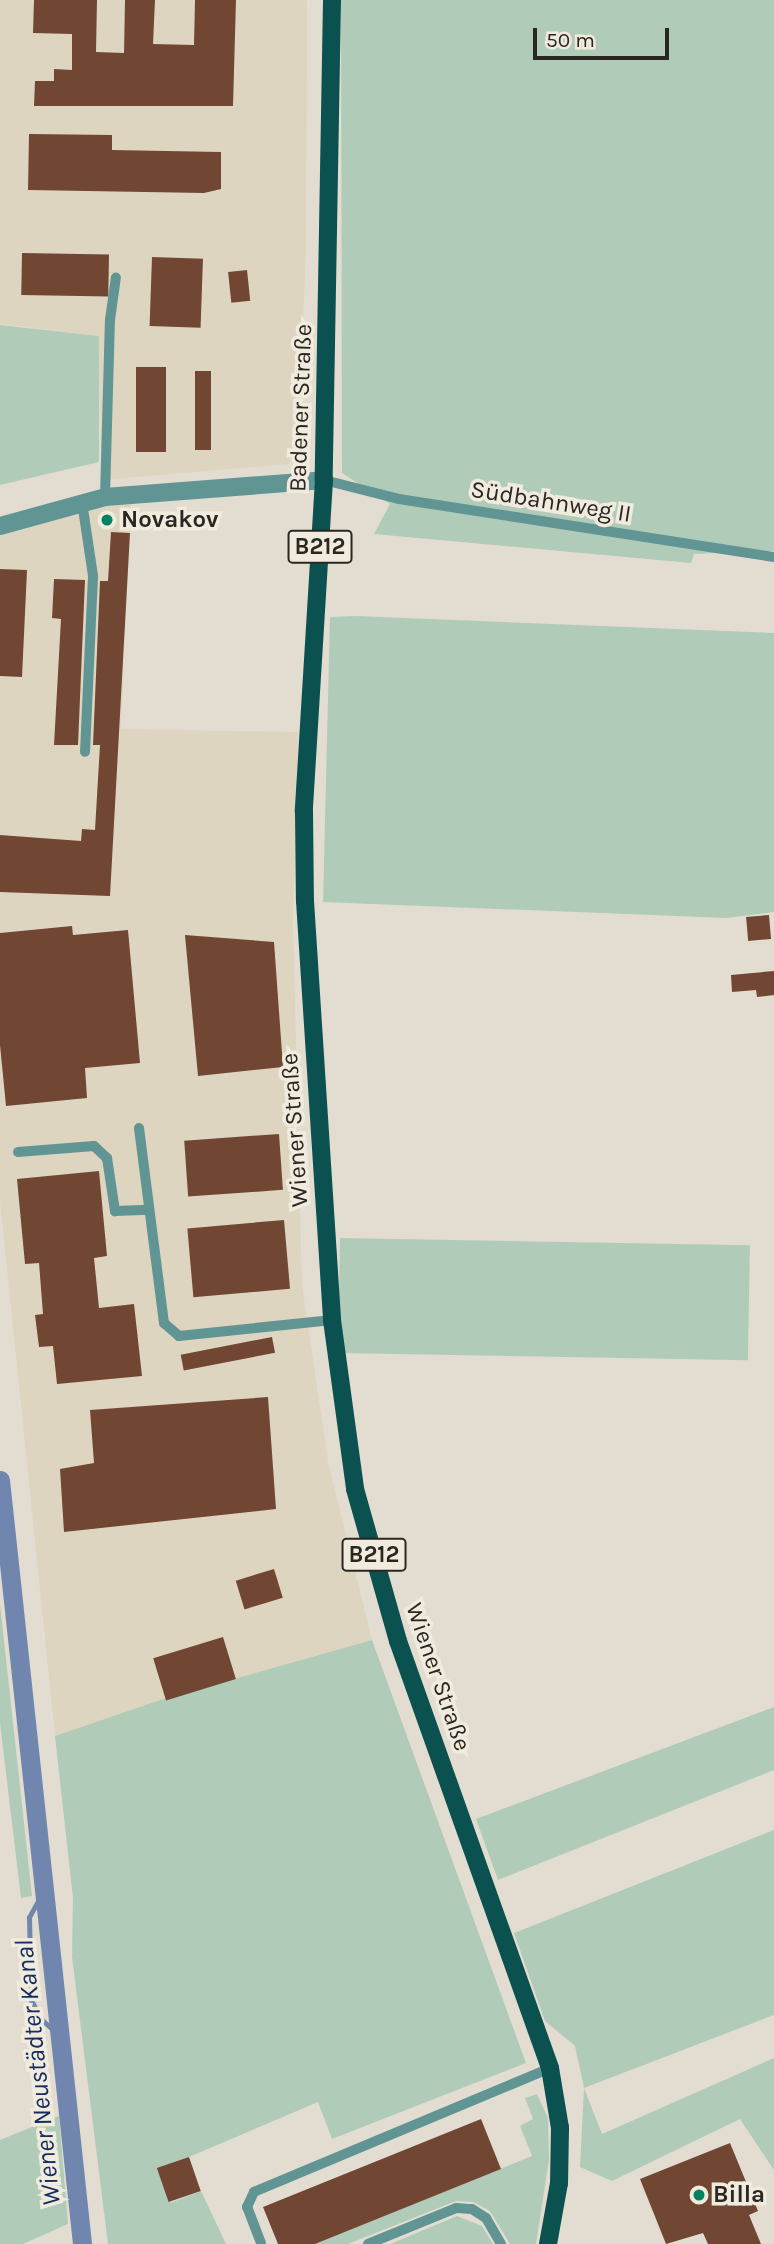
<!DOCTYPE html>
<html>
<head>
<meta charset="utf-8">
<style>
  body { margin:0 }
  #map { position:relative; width:774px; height:2244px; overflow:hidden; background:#e3ddd1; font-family:Karla,sans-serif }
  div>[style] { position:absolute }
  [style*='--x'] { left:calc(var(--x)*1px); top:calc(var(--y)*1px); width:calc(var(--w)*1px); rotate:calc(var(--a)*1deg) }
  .built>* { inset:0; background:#ded5c1 }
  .green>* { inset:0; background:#b0ccb9; transform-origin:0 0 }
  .stream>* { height:5px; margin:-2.5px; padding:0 2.5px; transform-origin:2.5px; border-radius:2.5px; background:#7186ae }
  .canal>* { height:19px; margin:-9.5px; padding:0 9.5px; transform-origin:9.5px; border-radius:9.5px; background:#7186ae }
  .building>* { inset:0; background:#714733; transform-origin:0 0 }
  .service>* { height:10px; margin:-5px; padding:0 5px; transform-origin:5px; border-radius:5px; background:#609594 }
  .minor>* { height:18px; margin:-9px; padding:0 9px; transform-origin:9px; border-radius:9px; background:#609594 }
  .primary>* { height:18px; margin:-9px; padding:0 9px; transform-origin:9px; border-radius:9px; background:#0a5150 }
  .dots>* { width:19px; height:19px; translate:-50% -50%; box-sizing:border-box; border:4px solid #f1ebde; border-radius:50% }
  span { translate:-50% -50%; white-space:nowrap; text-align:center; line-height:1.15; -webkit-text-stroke:7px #f1ebde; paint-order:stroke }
  .shield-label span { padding:2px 5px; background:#f1ebde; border:2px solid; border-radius:5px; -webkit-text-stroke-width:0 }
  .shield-label { font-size:23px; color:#2a2723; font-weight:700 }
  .street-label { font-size:24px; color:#2a2723 }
  .poi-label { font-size:24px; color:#2a2723; font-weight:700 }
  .left { translate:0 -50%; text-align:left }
  .water-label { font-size:26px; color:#162d61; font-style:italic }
  .scale { position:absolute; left:533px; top:28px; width:136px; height:32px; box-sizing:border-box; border:4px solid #2a2723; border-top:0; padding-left:9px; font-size:21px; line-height:24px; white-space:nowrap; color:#2a2723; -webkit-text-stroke:5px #f1ebde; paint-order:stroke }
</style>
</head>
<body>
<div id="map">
  <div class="built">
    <i style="clip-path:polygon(0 0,307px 0,306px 249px,298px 445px,289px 464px,102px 480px,98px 336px,0 324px)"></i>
    <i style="clip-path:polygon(131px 502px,121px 729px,298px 732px,293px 920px,302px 1285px,328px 1461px,372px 1640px,166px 1698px,55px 1736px,0 1201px,0 534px,94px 506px)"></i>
  </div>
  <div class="green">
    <i style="clip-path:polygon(341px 0,774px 0,774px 551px,694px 554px,691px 563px,374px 534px,390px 504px,342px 473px)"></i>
    <i style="clip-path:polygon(0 325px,99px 336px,99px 462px,0 485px)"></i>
    <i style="clip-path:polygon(356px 616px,774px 633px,774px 912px,726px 918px,323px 902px,330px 617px)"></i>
    <i style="left:340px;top:1238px;width:410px;height:115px;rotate:1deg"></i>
    <i style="clip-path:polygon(0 1604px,32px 1896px,21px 1898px,0 1723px)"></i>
    <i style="clip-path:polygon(372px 1640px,526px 2063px,332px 2139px,318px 2102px,189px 2157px,170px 2203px,201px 2191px,226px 2244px,108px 2244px,72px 1957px,73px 1898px,55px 1736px,166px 1698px)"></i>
    <i style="clip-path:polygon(774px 1707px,774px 1770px,498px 1880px,476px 1819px)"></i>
    <i style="clip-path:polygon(774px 1830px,774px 2015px,584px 2088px,602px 2134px,774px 2058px,774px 2170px,740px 2119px,612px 2181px,580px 2167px,584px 2088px,575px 2046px,545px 2021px,514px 1933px)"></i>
    <i style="clip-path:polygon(537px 2094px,548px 2118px,549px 2160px,536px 2244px,510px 2244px,490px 2211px,473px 2202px,456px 2201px,348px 2244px,315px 2244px,532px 2156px,520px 2126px,533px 2119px,525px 2098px)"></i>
    <i style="clip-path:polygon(59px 2116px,68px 2224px,23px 2244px,0 2244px,0 2140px)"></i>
    <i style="clip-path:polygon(457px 2216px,482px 2226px,493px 2244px,390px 2244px)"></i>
  </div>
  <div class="stream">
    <i style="--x:44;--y:1890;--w:31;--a:119"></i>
    <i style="--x:29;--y:1917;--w:83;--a:88.6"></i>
    <i style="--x:31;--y:2000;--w:21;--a:62"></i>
    <i style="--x:41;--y:2019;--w:25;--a:42"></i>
  </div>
  <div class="canal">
    <i style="--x:0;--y:1480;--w:768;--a:83.87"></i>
  </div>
  <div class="building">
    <i style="clip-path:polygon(34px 0,97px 0,96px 52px,124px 53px,125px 0,155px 0,153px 44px,194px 45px,195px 0,236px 0,233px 106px,34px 106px,35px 81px,54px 81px,54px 69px,72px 70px,72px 34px,33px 33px)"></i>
    <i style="clip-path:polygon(29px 134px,112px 135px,112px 150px,221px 152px,221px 189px,204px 193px,28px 190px)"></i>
    <i style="left:22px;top:253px;width:87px;height:42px;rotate:1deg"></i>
    <i style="left:152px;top:257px;width:51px;height:69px;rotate:2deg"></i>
    <i style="left:247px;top:270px;width:31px;height:19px;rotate:84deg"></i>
    <i style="left:136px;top:367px;width:30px;height:85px"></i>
    <i style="left:195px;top:371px;width:16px;height:79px"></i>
    <i style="clip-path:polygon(111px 532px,130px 533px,110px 896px,0 892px,0 835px,81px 841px,82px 829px,95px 830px,100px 745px,93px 745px,100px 581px,108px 581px)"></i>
    <i style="clip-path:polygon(0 569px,27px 570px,22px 677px,0 676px)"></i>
    <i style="clip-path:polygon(54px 579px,85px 580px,78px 745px,54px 745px,61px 619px,52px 618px)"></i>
    <i style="left:769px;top:915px;width:24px;height:23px;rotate:85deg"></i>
    <i style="clip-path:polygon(72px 926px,73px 935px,128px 930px,140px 1063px,85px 1068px,87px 1098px,6px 1106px,0 1045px,0 933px)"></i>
    <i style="clip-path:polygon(185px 935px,274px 942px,283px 1067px,198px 1076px)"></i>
    <i style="clip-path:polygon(774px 971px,774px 995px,757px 997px,756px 990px,732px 992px,731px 975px)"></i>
    <i style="left:279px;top:1134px;width:56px;height:95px;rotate:86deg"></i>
    <i style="clip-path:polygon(99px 1171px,107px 1256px,94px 1258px,99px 1308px,134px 1304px,142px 1376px,57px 1384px,53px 1346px,39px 1347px,35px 1315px,43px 1314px,39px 1263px,25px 1264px,17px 1179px)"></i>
    <i style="left:284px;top:1220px;width:69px;height:97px;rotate:85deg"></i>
    <i style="left:272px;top:1337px;width:16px;height:93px;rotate:79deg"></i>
    <i style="clip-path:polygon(268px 1397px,276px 1509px,64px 1532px,60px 1469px,94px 1463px,90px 1410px)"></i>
    <i style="left:274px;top:1569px;width:30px;height:40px;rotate:73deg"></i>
    <i style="left:223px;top:1637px;width:44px;height:73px;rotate:73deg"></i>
    <i style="clip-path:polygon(481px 2119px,501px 2169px,315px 2244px,278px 2244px,263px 2207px)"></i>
    <i style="clip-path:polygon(730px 2143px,758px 2211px,749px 2215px,761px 2244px,708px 2244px,703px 2233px,666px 2244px,640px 2179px)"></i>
    <i style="left:189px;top:2157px;width:36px;height:34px;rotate:71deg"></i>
  </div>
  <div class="service">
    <i style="--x:324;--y:480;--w:77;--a:14.2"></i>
    <i style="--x:399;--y:499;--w:379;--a:8.8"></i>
    <i style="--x:105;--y:497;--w:177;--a:-88.4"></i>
    <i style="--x:110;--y:320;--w:43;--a:-82.1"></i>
    <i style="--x:82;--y:502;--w:75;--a:81.5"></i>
    <i style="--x:93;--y:576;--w:176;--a:92.6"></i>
    <i style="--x:139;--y:1128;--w:197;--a:82.7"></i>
    <i style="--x:164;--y:1323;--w:20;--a:41"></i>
    <i style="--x:179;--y:1336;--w:154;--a:-6"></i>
    <i style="--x:18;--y:1152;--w:76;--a:-4.5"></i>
    <i style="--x:94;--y:1146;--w:18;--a:43"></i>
    <i style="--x:107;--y:1158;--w:54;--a:81.4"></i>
    <i style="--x:115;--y:1211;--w:34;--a:-2"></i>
    <i style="--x:261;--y:2243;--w:39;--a:-111"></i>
    <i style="--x:247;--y:2207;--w:17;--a:-65"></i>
    <i style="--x:254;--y:2192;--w:321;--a:-22.7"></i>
    <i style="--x:368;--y:2244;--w:95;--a:-22.2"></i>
    <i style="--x:456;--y:2208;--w:16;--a:4"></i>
    <i style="--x:472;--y:2209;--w:17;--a:33"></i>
    <i style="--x:486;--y:2218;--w:30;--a:60"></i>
  </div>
  <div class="minor">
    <i style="--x:0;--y:526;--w:109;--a:-15.4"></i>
    <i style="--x:105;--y:497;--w:220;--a:-4.4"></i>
  </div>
  <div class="primary">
    <i style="--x:332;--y:0;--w:480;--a:91"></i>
    <i style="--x:324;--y:480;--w:332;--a:93.5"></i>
    <i style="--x:304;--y:811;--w:90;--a:89.4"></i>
    <i style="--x:305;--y:901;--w:420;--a:86.3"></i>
    <i style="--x:332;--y:1320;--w:171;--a:82.2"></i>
    <i style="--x:355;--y:1489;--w:158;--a:74.2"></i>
    <i style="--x:398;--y:1641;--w:453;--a:70.4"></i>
    <i style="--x:550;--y:2068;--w:61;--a:80.5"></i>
    <i style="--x:560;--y:2128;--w:55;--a:91"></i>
    <i style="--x:559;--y:2183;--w:62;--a:100.2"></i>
  </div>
  <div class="dots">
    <i style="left:107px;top:520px;background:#018263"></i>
    <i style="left:699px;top:2195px;background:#018263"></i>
  </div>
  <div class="shield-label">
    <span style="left:320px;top:547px">B212</span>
    <span style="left:374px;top:1555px">B212</span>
  </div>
  <div class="street-label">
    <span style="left:301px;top:408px;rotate:-88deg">Badener Straße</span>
    <span style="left:551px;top:502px;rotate:9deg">Südbahnweg II</span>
    <span style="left:295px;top:1130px;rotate:-94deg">Wiener Straße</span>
    <span style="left:438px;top:1677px;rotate:71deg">Wiener Straße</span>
  </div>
  <div class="poi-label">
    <span class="left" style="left:121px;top:520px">Novakov</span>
    <span class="left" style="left:713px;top:2195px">Billa</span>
  </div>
  <div class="water-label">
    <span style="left:38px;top:2073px;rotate:-96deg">Wiener Neustädter Kanal</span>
  </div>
  <div class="scale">50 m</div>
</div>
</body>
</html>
